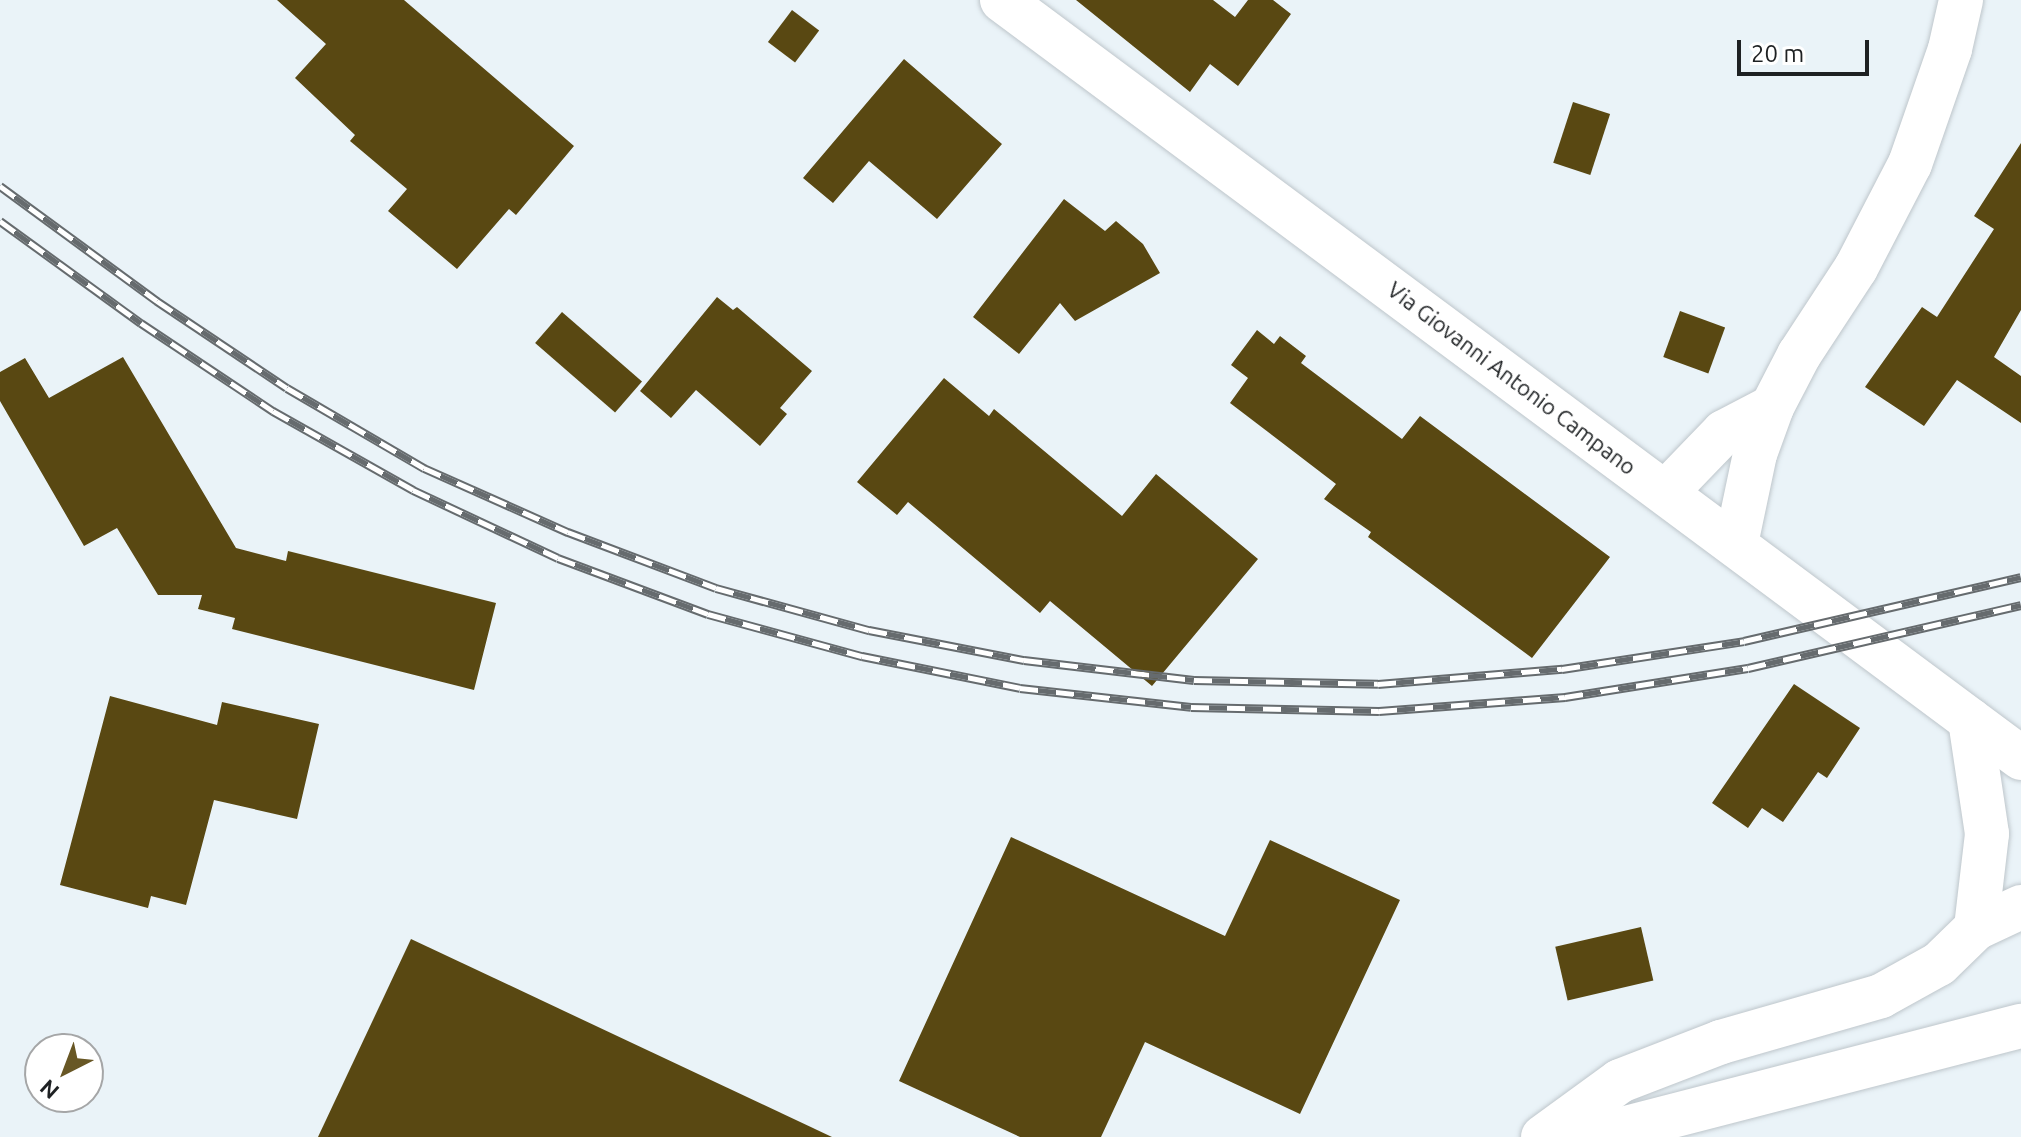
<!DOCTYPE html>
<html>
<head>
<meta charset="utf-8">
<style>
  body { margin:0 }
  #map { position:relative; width:2021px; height:1137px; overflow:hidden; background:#eaf3f8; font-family:Ubuntu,sans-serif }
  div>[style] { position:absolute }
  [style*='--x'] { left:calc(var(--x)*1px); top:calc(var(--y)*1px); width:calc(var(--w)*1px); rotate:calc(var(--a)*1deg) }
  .building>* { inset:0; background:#594812; transform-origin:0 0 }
  .roads { filter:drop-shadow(0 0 2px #bec6cb) drop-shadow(0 0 2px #bec6cb) }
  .minor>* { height:44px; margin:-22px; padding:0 22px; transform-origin:22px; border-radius:22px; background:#fff }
  .major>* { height:44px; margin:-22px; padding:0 22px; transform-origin:22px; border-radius:22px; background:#fff }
  .highway>* { height:44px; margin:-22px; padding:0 22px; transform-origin:22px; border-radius:22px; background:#fff }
  .rail>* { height:9px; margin-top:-4.5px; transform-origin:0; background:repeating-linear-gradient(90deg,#fff 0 18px,#666b6e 0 36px); box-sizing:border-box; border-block:2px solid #666b6e }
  span { translate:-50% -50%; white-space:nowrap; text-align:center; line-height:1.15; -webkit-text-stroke:8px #fff; paint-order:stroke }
  .street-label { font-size:22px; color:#1e2123 }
  .north { position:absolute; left:24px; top:1033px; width:80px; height:80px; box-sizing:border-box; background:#fff; border:2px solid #a5a6a7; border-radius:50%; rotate:222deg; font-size:22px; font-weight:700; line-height:32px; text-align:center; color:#1e2123 }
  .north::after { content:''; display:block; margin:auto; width:28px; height:36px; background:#685725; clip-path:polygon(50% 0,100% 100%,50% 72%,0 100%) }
  .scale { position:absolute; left:1737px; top:40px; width:132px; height:36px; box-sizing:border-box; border:4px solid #1e2123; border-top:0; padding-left:10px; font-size:24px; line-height:28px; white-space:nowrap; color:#1e2123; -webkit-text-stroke:6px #fff; paint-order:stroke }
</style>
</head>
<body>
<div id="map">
  <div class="building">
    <i style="clip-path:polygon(277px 0,404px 0,574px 146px,516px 215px,509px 209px,457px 269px,388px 211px,407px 189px,350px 141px,355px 135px,295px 78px,326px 44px)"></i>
    <i style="clip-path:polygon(1076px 0,1213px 0,1235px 17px,1248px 0,1273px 0,1291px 14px,1238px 86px,1210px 64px,1190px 92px)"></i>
    <i style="left:792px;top:10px;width:34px;height:40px;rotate:37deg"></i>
    <i style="clip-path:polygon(904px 59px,1002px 144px,937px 219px,869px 161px,833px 203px,803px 178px)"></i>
    <i style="left:1573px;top:102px;width:39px;height:64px;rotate:18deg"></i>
    <i style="clip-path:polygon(2021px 143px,2021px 310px,1994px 357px,2021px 376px,2021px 423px,1957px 380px,1924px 426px,1865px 387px,1922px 307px,1937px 317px,1994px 229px,1974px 216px)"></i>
    <i style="clip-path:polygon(1064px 199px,1105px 231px,1116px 221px,1143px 244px,1160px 273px,1075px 321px,1060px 303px,1019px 354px,973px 317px)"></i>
    <i style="clip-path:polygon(717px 297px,733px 310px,737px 307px,812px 371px,780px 408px,787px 414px,760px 446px,696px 390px,671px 418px,640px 391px)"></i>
    <i style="left:1680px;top:311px;width:48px;height:49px;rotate:20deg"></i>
    <i style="left:562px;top:312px;width:106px;height:41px;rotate:41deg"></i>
    <i style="clip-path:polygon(1257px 330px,1274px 344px,1280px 336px,1306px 356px,1301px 363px,1402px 439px,1420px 416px,1610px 557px,1532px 658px,1368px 537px,1371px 532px,1324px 499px,1336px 484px,1230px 403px,1248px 378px,1231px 365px)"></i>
    <i style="clip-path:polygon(123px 357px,236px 548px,286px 561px,288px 551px,496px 603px,474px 690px,232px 629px,235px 618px,198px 609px,202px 595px,158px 595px,117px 528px,84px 546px,0 401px,0 372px,25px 358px,49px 398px)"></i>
    <i style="clip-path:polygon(944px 378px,989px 416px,994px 409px,1122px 516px,1156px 474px,1258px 559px,1152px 686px,1050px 601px,1040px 613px,908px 502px,897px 515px,857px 482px)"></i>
    <i style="clip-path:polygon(1794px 684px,1860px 728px,1827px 778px,1818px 772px,1783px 822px,1762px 808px,1748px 828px,1712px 803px)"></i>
    <i style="clip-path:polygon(110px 696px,217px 725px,222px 702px,319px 724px,297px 819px,214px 800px,186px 905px,151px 896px,148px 908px,60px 885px)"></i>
    <i style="clip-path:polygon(1011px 837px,1225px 936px,1270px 840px,1400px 900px,1300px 1114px,1145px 1042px,1101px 1137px,1020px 1137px,899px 1081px)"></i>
    <i style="left:1641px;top:927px;width:55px;height:88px;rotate:77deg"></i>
    <i style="clip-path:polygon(411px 939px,832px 1137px,318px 1137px)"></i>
  </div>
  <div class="roads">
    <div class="minor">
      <i style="--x:1666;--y:492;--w:83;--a:-46"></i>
      <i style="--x:1724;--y:432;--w:54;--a:-27.5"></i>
      <i style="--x:1736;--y:544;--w:92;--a:-78.1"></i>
      <i style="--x:1755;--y:454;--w:50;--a:-70.1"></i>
      <i style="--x:1772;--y:407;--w:59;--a:-62.6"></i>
      <i style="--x:1799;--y:355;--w:104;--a:-56.8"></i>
      <i style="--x:1856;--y:268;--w:117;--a:-62.6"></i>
      <i style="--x:1910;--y:164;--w:122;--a:-70.8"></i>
      <i style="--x:1950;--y:49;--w:50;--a:-77.3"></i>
    </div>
    <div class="major">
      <i style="--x:1002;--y:0;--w:1270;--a:36.64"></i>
    </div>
    <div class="highway">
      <i style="--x:1970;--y:720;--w:115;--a:81.5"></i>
      <i style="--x:1987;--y:834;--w:95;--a:96.7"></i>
      <i style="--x:1543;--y:1137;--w:95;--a:-36"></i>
      <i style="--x:1620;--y:1081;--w:108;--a:-21.1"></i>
      <i style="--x:1721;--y:1042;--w:166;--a:-16"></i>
      <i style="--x:1881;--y:996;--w:66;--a:-28.9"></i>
      <i style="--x:1939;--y:964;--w:52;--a:-44.2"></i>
      <i style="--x:1976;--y:928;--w:50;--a:-25"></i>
      <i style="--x:1591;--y:1137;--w:444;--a:-14.5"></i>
    </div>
  </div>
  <div class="rail">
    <i style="--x:0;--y:186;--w:195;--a:36.2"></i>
    <i style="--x:157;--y:301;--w:156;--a:33.8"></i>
    <i style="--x:287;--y:388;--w:159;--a:30.3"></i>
    <i style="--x:424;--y:468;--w:158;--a:24"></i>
    <i style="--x:568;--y:532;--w:158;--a:20.7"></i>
    <i style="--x:716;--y:588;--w:159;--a:15.4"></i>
    <i style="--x:869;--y:630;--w:158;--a:11"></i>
    <i style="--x:1024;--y:660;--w:171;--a:6.7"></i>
    <i style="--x:1194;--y:680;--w:184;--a:1.2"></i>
    <i style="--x:1378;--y:684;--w:185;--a:-4.7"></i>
    <i style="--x:1562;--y:669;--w:184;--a:-8.7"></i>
    <i style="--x:1744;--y:641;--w:284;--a:-13"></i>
    <i style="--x:0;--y:221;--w:174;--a:35.9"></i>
    <i style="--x:141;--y:323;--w:159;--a:33.7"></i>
    <i style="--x:273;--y:411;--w:161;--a:29.4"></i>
    <i style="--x:413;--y:490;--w:160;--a:25.1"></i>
    <i style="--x:558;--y:558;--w:160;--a:20.5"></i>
    <i style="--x:708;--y:614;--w:160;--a:15.3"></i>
    <i style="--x:862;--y:656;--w:161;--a:11.4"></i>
    <i style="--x:1020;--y:688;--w:172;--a:6.3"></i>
    <i style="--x:1191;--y:707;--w:188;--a:1.2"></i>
    <i style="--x:1379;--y:711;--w:187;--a:-4.3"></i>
    <i style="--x:1565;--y:697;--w:185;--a:-9"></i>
    <i style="--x:1748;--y:668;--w:280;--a:-13"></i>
  </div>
  <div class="street-label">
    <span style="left:1512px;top:378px;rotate:37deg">Via Giovanni Antonio Campano</span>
  </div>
  <div class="north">N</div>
  <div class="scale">20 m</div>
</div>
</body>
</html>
